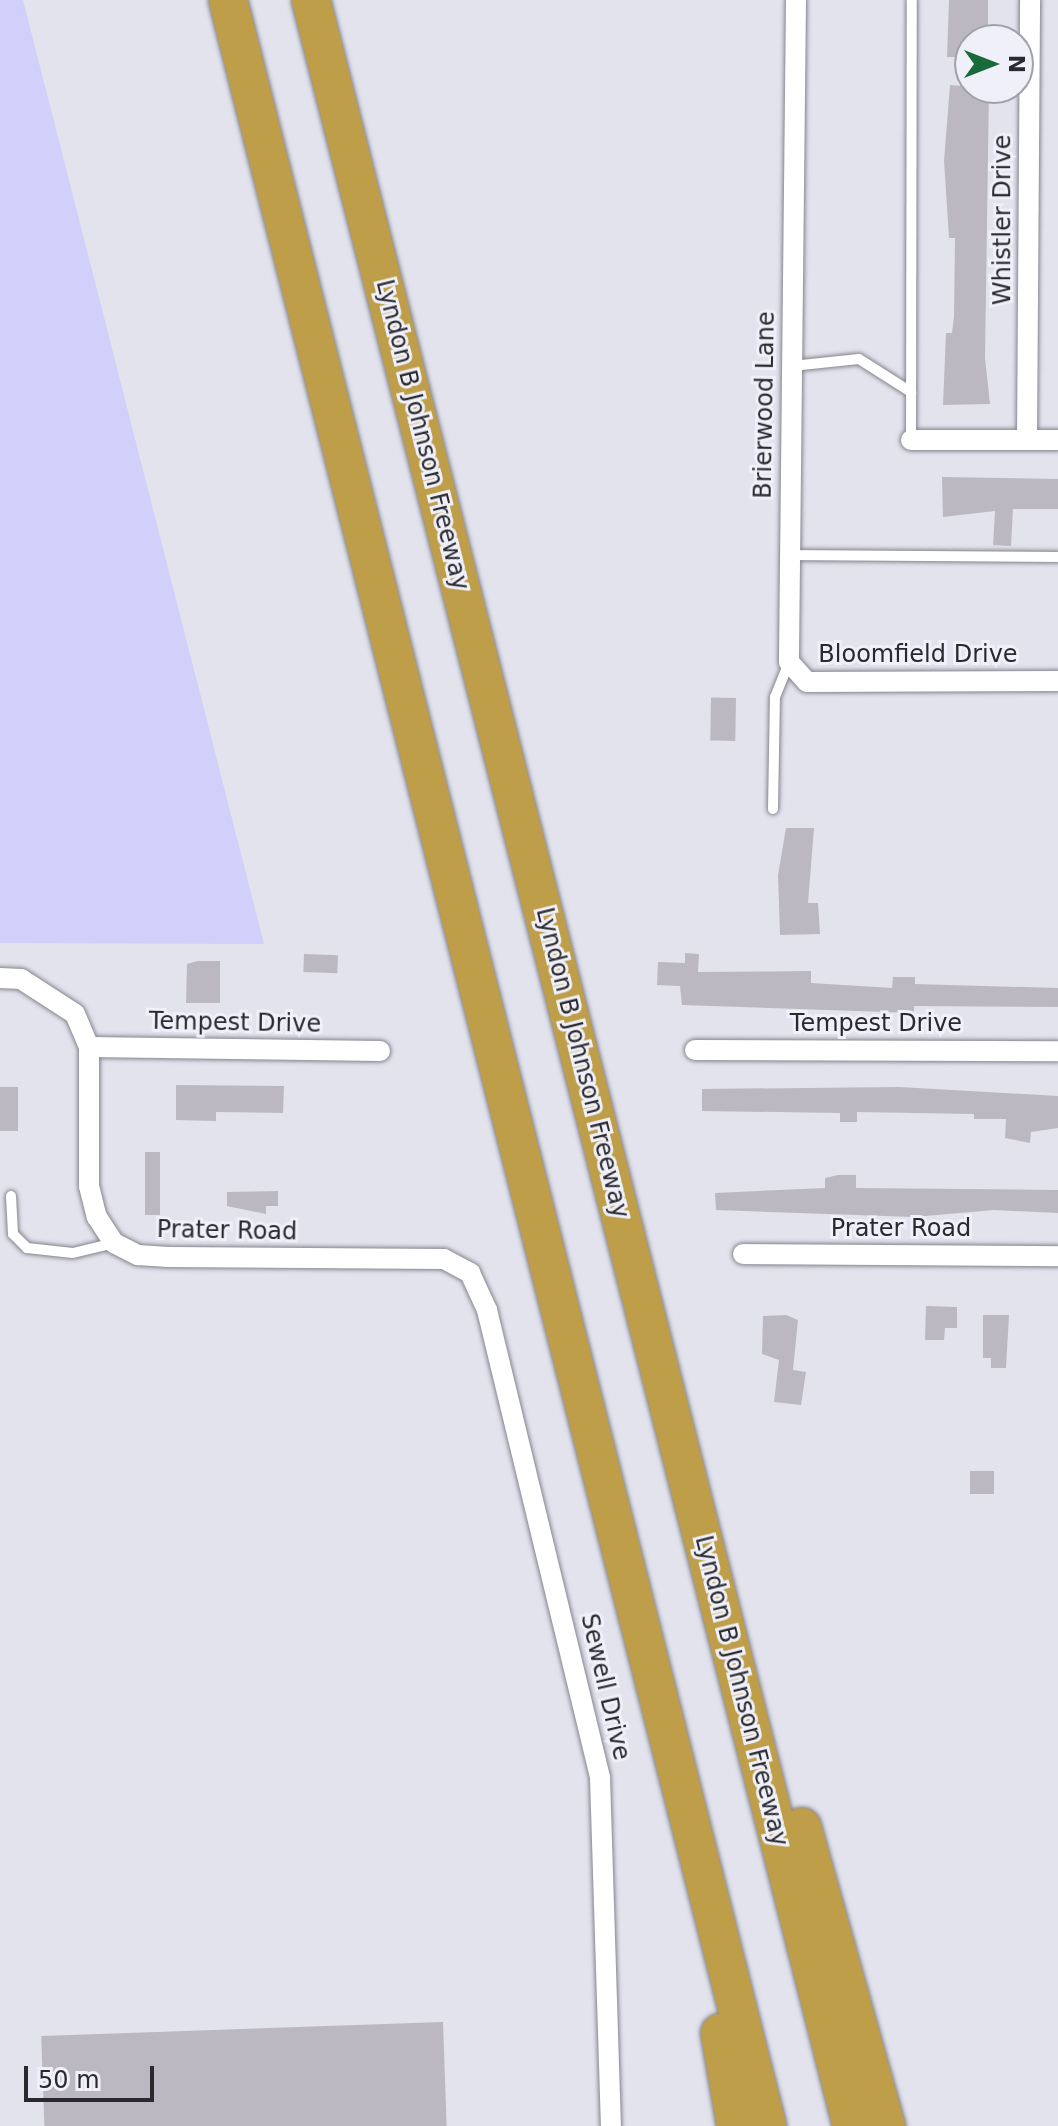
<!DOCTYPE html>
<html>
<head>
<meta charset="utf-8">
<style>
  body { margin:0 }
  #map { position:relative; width:1058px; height:2126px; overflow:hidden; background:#e2e3ed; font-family:"DejaVu Sans",sans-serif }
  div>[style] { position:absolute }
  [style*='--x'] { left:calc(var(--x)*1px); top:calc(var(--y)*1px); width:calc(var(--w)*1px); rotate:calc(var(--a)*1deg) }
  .green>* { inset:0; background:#d0d0fa }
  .building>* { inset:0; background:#bcb8c1; transform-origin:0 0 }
  .roads { filter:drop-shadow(0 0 2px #85858f) drop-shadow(0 0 2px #85858f) }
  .service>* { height:10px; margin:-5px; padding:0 5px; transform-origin:5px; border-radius:5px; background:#fff }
  .minor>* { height:20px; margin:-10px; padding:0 10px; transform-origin:10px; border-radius:10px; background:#fff }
  .motorway>* { height:38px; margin:-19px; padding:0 19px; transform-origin:19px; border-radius:19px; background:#be9e49 }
  span { translate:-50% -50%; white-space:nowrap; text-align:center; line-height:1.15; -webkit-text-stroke:6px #f0f0fb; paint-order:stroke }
  .street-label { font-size:24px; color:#2a2a2e }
  .north { position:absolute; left:954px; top:24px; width:80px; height:80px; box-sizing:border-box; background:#f0f0fb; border:2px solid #a1a1a9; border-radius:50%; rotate:90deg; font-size:22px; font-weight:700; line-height:32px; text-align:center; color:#2a2a2e }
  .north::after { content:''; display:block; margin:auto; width:28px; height:36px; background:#196a3b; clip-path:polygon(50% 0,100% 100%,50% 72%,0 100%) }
  .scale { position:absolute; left:24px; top:2066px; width:130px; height:36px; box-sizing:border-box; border:4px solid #2a2a2e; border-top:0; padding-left:10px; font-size:24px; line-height:28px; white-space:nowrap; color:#2a2a2e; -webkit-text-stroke:6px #f0f0fb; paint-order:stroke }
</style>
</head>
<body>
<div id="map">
  <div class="green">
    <i style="clip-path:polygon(0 0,23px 0,264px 944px,0 943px)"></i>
  </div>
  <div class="building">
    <i style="clip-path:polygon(949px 0,988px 0,988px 40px,970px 40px,970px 57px,947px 57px)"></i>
    <i style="clip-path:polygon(950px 85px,989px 88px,985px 358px,990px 404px,943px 405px,946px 333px,952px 333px,954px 316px,955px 238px,949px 238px,944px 161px)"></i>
    <i style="clip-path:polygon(942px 477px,1058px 479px,1058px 509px,1013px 509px,1011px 546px,993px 545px,995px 511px,943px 517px)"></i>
    <i style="left:736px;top:698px;width:43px;height:25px;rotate:91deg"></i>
    <i style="clip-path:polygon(786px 828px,814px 828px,808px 903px,818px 903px,820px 934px,780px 935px,778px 875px)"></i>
    <i style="clip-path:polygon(685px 953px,699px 954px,698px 972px,811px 971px,811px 983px,892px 988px,893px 977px,915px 977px,915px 984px,1058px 988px,1058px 1007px,914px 1006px,914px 1013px,682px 1005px,680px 986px,657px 985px,658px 962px,685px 963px)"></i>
    <i style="left:304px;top:954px;width:34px;height:18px;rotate:2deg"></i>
    <i style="clip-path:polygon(198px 961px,220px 961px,220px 1003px,186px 1003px,187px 964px)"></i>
    <i style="clip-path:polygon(176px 1085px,284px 1086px,283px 1113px,216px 1112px,216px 1121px,176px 1120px)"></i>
    <i style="left:0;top:1087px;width:18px;height:44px"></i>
    <i style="clip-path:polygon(899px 1087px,1058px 1096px,1058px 1128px,1031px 1132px,1030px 1143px,1005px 1138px,1006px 1119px,974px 1119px,974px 1114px,857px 1112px,857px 1122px,840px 1122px,840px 1113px,702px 1111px,702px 1089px)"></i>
    <i style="left:160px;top:1152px;width:63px;height:15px;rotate:90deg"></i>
    <i style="clip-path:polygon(838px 1175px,856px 1175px,856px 1188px,1058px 1190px,1058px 1213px,994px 1210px,914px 1217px,716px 1210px,715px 1193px,825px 1188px,825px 1178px)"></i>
    <i style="clip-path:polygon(278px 1191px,278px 1206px,266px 1206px,266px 1214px,227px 1206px,227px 1192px)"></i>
    <i style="clip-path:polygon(926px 1306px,957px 1307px,957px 1328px,945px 1328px,944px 1340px,925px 1340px)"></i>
    <i style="clip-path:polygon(786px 1315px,798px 1320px,793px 1370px,806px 1372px,801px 1405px,774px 1402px,779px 1360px,762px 1354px,763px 1316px)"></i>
    <i style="clip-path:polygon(983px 1315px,1009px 1315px,1006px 1368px,991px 1368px,991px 1358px,983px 1358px)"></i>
    <i style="left:970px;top:1471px;width:24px;height:23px"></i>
    <i style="left:443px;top:2022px;width:104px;height:402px;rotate:88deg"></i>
  </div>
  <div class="roads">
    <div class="service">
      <i style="--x:792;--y:366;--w:67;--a:-6"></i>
      <i style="--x:859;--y:359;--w:62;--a:32.4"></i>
      <i style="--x:911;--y:440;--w:440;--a:-89.9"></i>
      <i style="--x:790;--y:555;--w:268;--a:0.4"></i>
      <i style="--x:773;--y:809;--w:112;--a:-89"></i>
      <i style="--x:775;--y:697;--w:38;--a:-68"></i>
      <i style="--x:11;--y:1196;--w:38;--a:87"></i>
      <i style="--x:13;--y:1234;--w:20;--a:45"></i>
      <i style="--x:27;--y:1248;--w:46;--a:6.2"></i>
      <i style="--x:73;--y:1253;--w:42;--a:-13.7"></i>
    </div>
    <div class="minor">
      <i style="--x:796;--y:0;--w:662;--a:90.61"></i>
      <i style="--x:789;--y:662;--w:27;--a:48"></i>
      <i style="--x:807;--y:682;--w:251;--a:-0.2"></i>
      <i style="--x:911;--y:440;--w:147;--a:0"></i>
      <i style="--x:1027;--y:440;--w:440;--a:-89.6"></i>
      <i style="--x:0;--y:978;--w:21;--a:3"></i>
      <i style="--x:21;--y:979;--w:64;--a:32.9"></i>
      <i style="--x:75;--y:1014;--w:36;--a:67"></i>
      <i style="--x:89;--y:1047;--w:139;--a:90"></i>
      <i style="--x:89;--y:1186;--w:32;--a:76"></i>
      <i style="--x:97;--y:1217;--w:31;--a:57"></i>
      <i style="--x:114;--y:1243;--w:27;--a:27"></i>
      <i style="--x:138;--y:1255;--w:30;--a:4"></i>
      <i style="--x:168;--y:1257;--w:276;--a:0.4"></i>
      <i style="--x:444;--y:1259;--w:30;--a:28"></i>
      <i style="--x:470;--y:1273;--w:41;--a:65.3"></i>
      <i style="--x:487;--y:1310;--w:481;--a:76.4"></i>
      <i style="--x:600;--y:1778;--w:348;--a:88.2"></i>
      <i style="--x:89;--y:1047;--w:291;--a:0.8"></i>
      <i style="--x:695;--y:1050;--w:363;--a:0.2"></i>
      <i style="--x:743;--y:1254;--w:315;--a:0.4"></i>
    </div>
    <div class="motorway">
      <i style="--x:228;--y:0;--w:2193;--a:75.77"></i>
      <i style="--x:311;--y:0;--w:2194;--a:75.72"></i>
      <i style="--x:802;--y:1827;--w:311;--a:74.3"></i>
      <i style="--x:720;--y:2033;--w:94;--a:80.2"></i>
    </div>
  </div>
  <div class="street-label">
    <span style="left:1003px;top:220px;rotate:-90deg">Whistler Drive</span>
    <span style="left:765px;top:405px;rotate:-89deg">Brierwood Lane</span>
    <span style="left:422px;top:435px;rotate:76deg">Lyndon B Johnson Freeway</span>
    <span style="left:918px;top:655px">Bloomfield Drive</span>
    <span style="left:235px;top:1023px;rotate:1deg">Tempest Drive</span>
    <span style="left:876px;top:1024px">Tempest Drive</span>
    <span style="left:582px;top:1063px;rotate:76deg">Lyndon B Johnson Freeway</span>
    <span style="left:901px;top:1229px">Prater Road</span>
    <span style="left:227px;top:1231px;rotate:1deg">Prater Road</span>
    <span style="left:605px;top:1687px;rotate:77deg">Sewell Drive</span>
    <span style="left:741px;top:1691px;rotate:76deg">Lyndon B Johnson Freeway</span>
  </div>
  <div class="north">N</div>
  <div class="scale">50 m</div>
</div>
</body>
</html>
